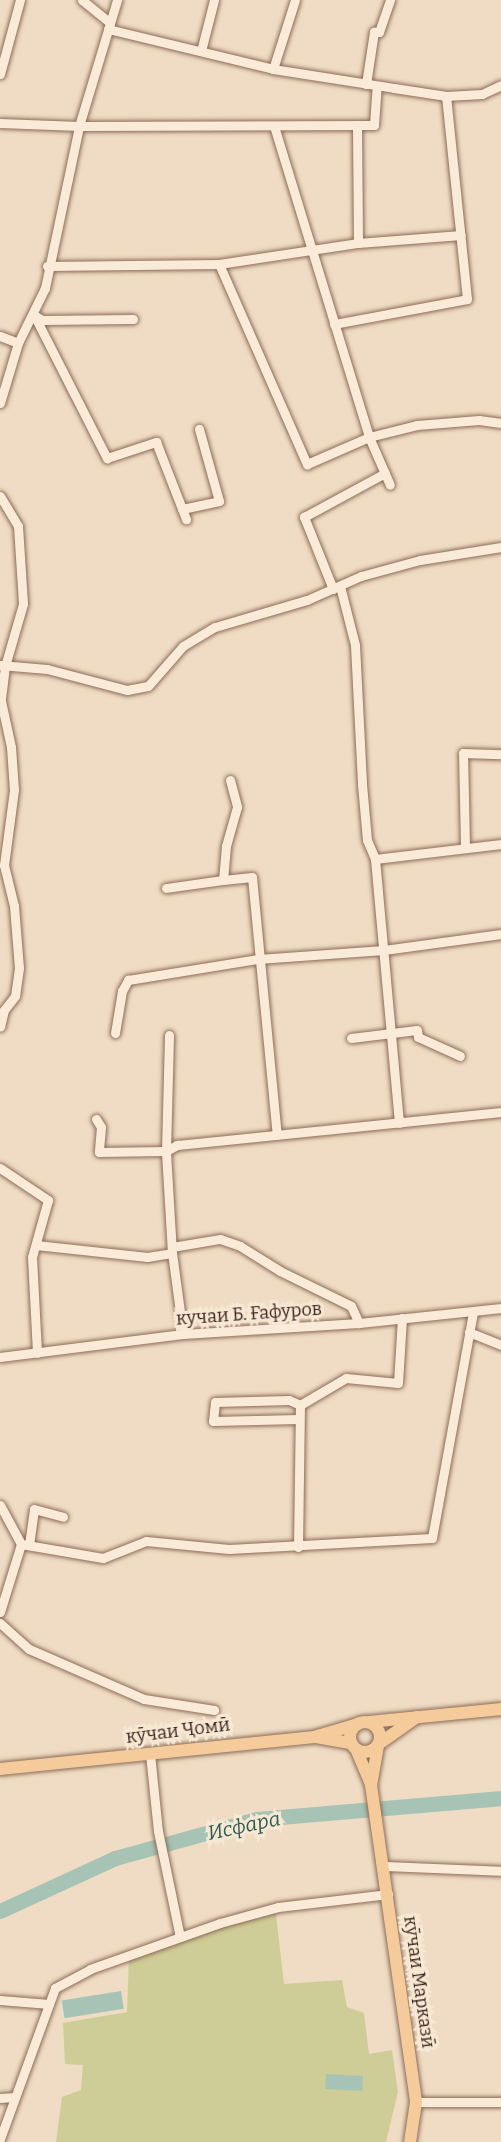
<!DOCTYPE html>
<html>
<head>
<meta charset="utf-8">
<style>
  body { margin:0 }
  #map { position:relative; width:501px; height:2142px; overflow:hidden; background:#f0dcc4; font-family:Bitter,serif }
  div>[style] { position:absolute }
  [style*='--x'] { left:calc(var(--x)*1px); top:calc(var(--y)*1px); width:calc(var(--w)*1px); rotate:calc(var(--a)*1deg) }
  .green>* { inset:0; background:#cfcd97 }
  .water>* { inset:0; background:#a6c3b6; transform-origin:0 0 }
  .river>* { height:15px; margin:-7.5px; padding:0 7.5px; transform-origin:7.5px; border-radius:7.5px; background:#a6c3b6 }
  .roads { filter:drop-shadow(0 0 2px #8c6c59) drop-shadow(0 0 2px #8c6c59) }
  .minor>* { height:9px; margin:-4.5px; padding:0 4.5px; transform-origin:4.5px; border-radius:4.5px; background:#faebd8 }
  .major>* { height:12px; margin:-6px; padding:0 6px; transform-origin:6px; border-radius:6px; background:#f5cb9b }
  .major>.ring { margin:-6px; padding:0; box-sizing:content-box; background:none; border:12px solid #f5cb9b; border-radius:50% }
  span { translate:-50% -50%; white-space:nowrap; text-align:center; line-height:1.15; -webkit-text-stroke:6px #f7e8d4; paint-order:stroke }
  .street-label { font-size:18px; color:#3b281e }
  .water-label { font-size:20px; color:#2d5b51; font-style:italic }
</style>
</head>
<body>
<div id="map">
  <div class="green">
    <i style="clip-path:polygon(275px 1906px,284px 1984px,342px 1980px,347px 2007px,364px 2013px,369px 2054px,392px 2050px,398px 2092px,386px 2142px,56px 2142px,62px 2097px,81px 2090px,83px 2065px,65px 2064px,63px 2023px,127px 2012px,129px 1955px)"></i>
  </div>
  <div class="water">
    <i style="left:121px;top:1991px;width:18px;height:60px;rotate:81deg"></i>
    <i style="left:326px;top:2074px;width:37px;height:15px;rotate:3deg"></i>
  </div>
  <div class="river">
    <i style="--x:0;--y:1911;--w:127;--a:-24.7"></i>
    <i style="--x:115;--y:1858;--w:147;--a:-15.4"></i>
    <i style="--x:257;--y:1819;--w:245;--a:-4.9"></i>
  </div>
  <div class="roads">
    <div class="minor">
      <i style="--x:82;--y:0;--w:36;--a:39"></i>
      <i style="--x:108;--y:29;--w:170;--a:13.6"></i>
      <i style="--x:273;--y:69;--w:122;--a:8.9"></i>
      <i style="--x:394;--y:88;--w:53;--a:8.7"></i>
      <i style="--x:446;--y:96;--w:36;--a:-3"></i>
      <i style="--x:482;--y:94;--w:21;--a:-25"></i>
      <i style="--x:201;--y:51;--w:53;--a:-75.7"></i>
      <i style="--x:273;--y:69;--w:72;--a:-72.3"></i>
      <i style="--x:0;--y:74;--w:77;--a:-74.9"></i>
      <i style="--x:366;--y:84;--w:53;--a:-81.3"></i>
      <i style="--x:374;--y:32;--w:5;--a:0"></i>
      <i style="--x:379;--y:32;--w:34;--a:-71"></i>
      <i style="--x:0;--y:123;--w:79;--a:2.2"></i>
      <i style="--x:79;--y:126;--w:295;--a:-0.2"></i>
      <i style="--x:374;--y:125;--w:39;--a:-86"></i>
      <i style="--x:357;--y:125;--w:118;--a:89.5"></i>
      <i style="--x:274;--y:126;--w:325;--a:73"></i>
      <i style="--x:369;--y:437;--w:52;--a:66.4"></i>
      <i style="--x:219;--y:264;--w:219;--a:66.3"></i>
      <i style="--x:307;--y:464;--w:68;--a:-23.5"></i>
      <i style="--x:369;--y:437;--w:49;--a:-14"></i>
      <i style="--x:417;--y:425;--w:62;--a:-4.6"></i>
      <i style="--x:479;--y:420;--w:22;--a:8"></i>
      <i style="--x:47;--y:266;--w:172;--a:-0.7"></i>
      <i style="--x:219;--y:264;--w:141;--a:-8.6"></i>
      <i style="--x:358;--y:243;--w:103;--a:-4.4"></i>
      <i style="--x:34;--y:315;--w:161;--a:63"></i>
      <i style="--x:107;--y:458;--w:52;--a:-18.1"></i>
      <i style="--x:156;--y:442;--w:83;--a:68.7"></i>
      <i style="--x:34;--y:315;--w:9;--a:32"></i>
      <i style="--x:42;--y:320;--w:91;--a:-0.6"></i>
      <i style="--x:334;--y:324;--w:135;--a:-10.6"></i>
      <i style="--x:467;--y:299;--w:204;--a:-95.9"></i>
      <i style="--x:0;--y:336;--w:19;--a:21"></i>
      <i style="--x:0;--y:403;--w:63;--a:-73.3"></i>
      <i style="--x:18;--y:343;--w:61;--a:-63.9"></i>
      <i style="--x:45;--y:288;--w:166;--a:-78.1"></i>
      <i style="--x:79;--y:126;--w:132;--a:-73.2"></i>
      <i style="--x:0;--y:496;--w:35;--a:59"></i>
      <i style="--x:18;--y:526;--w:78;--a:86.3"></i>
      <i style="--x:23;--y:604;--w:65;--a:106.2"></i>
      <i style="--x:5;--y:666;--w:35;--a:97"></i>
      <i style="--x:1;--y:701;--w:47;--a:77.7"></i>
      <i style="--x:11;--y:747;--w:43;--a:86"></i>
      <i style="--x:14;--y:790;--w:76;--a:97.6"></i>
      <i style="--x:4;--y:865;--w:42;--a:76.3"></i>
      <i style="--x:14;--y:906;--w:62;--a:85.4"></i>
      <i style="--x:19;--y:968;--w:28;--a:98"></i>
      <i style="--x:15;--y:996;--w:18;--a:128"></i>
      <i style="--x:4;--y:1010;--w:17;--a:103"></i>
      <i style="--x:182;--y:509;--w:38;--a:-12"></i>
      <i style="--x:219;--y:501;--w:75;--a:-105.5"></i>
      <i style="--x:340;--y:586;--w:61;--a:75.7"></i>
      <i style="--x:355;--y:645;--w:139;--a:87.1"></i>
      <i style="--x:362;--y:784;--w:56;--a:84.9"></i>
      <i style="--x:367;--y:840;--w:21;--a:67"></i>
      <i style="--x:375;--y:859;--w:265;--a:84.8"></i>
      <i style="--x:333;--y:589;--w:78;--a:-111.9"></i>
      <i style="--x:304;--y:517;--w:92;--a:-28.5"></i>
      <i style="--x:0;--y:665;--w:47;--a:4.9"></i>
      <i style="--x:47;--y:669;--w:83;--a:14.7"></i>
      <i style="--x:127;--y:690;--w:21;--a:-11"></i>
      <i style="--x:148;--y:686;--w:53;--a:-48.8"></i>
      <i style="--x:183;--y:646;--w:37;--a:-31"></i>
      <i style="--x:215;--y:627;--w:96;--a:-16.4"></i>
      <i style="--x:307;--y:600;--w:59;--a:-24"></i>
      <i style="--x:361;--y:576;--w:61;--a:-15.2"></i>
      <i style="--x:420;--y:560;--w:82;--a:-9.1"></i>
      <i style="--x:230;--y:780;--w:28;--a:75"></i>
      <i style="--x:237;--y:807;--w:41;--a:105.8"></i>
      <i style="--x:226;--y:846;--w:34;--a:95"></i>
      <i style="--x:223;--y:880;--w:29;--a:-6"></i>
      <i style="--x:252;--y:877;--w:259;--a:84.5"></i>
      <i style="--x:465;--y:846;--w:93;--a:-91.2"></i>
      <i style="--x:463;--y:753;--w:38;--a:2"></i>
      <i style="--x:375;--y:859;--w:127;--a:-6.8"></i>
      <i style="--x:166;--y:888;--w:58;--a:-8"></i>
      <i style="--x:115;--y:1033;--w:43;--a:-80.5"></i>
      <i style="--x:122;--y:991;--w:13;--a:-61"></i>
      <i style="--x:128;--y:980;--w:132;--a:-9.2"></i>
      <i style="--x:258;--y:959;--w:126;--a:-4.1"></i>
      <i style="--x:384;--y:950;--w:118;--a:-7.8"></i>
      <i style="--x:351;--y:1038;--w:66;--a:-6.9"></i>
      <i style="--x:417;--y:1030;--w:7;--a:82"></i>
      <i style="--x:418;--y:1037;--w:46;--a:24.3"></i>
      <i style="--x:96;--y:1119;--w:9;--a:58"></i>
      <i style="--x:101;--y:1127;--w:25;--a:95"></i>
      <i style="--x:99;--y:1152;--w:67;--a:-0.9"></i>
      <i style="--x:166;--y:1151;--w:116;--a:-88.5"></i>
      <i style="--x:0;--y:1168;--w:58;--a:33.7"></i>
      <i style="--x:48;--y:1200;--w:59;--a:105.7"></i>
      <i style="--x:32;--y:1257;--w:96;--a:87"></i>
      <i style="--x:36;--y:1245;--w:112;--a:6.2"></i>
      <i style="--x:147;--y:1257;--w:25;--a:-9"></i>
      <i style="--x:172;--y:1247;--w:49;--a:-9.5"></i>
      <i style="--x:220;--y:1239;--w:21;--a:19"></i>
      <i style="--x:240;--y:1246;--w:47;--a:32"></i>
      <i style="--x:280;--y:1271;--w:79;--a:26.2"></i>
      <i style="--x:351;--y:1306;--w:19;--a:65"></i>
      <i style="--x:469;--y:1332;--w:35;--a:22"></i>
      <i style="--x:183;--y:1334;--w:82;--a:-97.7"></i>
      <i style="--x:172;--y:1253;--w:102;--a:-93.4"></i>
      <i style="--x:166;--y:1151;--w:13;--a:-29"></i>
      <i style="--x:177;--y:1145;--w:326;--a:-5.8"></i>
      <i style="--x:0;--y:1357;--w:184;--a:-7.2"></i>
      <i style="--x:183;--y:1334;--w:176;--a:-3.6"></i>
      <i style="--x:359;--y:1323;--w:143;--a:-6"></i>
      <i style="--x:299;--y:1419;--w:86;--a:178.7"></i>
      <i style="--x:213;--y:1421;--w:19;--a:-84"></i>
      <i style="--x:215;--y:1402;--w:74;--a:-1.5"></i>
      <i style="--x:289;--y:1400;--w:12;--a:24"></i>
      <i style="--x:0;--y:1505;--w:44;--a:61.7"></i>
      <i style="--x:21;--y:1544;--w:83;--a:9.7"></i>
      <i style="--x:103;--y:1558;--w:46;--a:-21.6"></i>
      <i style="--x:146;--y:1541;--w:83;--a:5.5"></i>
      <i style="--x:229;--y:1549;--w:203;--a:-3.1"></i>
      <i style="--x:432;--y:1538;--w:230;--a:-79.7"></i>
      <i style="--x:29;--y:1545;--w:36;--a:-82"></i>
      <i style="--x:34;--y:1509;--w:30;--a:15"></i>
      <i style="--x:298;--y:1547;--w:142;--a:-89.2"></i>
      <i style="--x:300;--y:1405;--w:53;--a:-30.4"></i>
      <i style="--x:346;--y:1378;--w:52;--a:5.5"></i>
      <i style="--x:398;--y:1383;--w:65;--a:-86.5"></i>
      <i style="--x:0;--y:1612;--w:71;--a:-72.8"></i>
      <i style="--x:0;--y:1623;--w:39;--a:42"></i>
      <i style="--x:29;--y:1649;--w:125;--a:23.5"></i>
      <i style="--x:144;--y:1699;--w:71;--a:8.9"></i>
      <i style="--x:150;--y:1754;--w:77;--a:84.1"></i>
      <i style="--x:158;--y:1831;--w:108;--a:78.3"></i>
      <i style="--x:384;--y:1866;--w:117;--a:2.4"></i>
      <i style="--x:0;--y:2000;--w:49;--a:4.7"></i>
      <i style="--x:0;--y:2098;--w:15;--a:-4"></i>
      <i style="--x:416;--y:2102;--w:85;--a:0"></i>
      <i style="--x:0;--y:2139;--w:161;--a:-70"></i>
      <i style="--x:55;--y:1988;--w:40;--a:-28"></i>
      <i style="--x:90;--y:1969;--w:138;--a:-19.5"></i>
      <i style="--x:220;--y:1923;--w:60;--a:-15.4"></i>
      <i style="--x:278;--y:1907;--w:111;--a:-6.7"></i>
    </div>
    <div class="major">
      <i class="ring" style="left:350px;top:1722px;width:18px;height:18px"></i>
      <i style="--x:369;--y:1722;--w:133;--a:-5.6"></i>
      <i style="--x:316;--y:1737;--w:36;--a:10"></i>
      <i style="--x:380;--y:1743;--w:45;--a:-35.1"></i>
      <i style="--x:378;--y:1746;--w:40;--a:100"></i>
      <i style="--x:371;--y:1785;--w:320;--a:81.9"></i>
      <i style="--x:416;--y:2102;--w:40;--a:98.5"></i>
      <i style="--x:356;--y:1749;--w:39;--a:67"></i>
      <i style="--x:0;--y:1769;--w:316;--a:-5.8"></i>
      <i style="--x:314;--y:1737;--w:46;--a:-16.5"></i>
    </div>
  </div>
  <div class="street-label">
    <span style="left:249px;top:1314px;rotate:-4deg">кучаи Б. Ғафуров</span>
    <span style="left:178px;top:1731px;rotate:-7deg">кӯчаи Ҷомӣ</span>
    <span style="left:419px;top:1982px;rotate:82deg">кӯчаи Марказӣ</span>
  </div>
  <div class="water-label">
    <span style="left:244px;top:1826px;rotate:-12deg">Исфара</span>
  </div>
</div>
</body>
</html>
